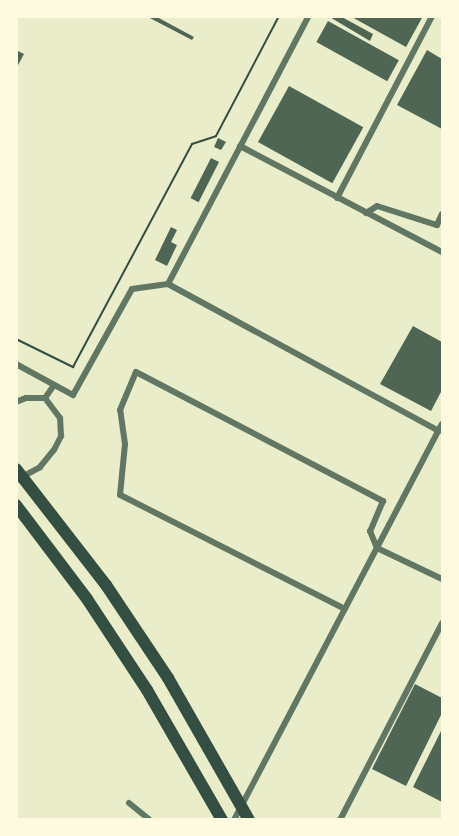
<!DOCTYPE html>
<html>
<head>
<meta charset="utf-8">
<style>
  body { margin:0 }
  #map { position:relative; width:459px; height:836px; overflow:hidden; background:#e9edc9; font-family:Inter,sans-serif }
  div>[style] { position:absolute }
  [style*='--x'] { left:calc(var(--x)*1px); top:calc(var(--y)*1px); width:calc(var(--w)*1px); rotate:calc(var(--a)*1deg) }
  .building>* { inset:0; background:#4f6655; transform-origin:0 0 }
  .path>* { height:2px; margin:-1px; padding:0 1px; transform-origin:1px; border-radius:1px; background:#344e41 }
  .minor>* { height:6px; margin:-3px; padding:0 3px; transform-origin:3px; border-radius:3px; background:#617663 }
  .motorway>* { height:12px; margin:-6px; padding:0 6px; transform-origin:6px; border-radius:6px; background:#344e41 }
  span { translate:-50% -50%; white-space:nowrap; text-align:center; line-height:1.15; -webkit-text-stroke:5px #fefae0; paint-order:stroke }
  .frame { position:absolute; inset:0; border:18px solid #fefae0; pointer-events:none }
</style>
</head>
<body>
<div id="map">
  <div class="building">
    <i style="clip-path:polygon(146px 16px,155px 16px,194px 37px,192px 40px)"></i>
    <i style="clip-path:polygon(328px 16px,340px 16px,373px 34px,370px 41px)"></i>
    <i style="clip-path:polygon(350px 16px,423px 16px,406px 47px)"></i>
    <i style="left:328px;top:21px;width:81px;height:24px;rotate:29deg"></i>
    <i style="clip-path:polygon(16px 50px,24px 54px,16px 69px)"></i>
    <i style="clip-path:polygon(427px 50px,442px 59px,442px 129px,397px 105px)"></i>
    <i style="left:289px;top:86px;width:85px;height:64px;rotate:29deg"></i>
    <i style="clip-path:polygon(218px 138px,226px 142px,221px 150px,214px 147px)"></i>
    <i style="left:211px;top:158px;width:9px;height:45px;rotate:27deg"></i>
    <i style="clip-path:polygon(171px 227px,177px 230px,171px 242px,177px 245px,167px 266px,155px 260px)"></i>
    <i style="clip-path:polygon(413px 326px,442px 342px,442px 390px,431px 411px,380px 384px)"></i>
    <i style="clip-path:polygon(415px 684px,442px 698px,442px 713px,406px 786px,372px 769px)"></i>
    <i style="clip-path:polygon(442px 729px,442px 802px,413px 787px)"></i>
  </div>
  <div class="path">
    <i style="--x:16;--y:339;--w:64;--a:26.2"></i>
    <i style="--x:73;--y:367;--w:253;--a:-61.9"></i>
    <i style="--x:192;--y:144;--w:25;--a:-18"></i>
    <i style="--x:216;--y:136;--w:136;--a:-62.3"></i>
  </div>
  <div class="minor">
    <i style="--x:240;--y:146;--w:228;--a:27.7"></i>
    <i style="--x:337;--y:198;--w:205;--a:-62.4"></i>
    <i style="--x:366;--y:213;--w:13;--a:-32"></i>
    <i style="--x:377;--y:206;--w:63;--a:17.6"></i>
    <i style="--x:437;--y:225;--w:12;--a:-66"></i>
    <i style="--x:168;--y:284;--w:303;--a:-62.3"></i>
    <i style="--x:16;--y:364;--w:65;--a:28.5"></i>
    <i style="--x:73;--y:395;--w:121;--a:-60.9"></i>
    <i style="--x:132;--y:289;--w:36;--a:-8"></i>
    <i style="--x:168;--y:284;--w:308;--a:28.5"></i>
    <i style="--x:16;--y:402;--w:11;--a:-22"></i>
    <i style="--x:26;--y:398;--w:19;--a:0"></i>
    <i style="--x:16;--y:480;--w:27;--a:-28"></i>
    <i style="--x:40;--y:467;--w:22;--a:-51"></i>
    <i style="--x:54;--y:450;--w:16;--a:-63"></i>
    <i style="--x:61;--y:436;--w:18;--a:-93"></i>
    <i style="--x:60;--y:418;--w:25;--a:-127"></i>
    <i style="--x:45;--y:398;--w:16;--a:-55"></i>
    <i style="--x:345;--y:609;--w:252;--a:-153.1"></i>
    <i style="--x:120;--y:495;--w:51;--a:-84.4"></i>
    <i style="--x:125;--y:444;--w:34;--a:-98"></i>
    <i style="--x:120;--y:410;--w:41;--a:-67.2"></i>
    <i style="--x:136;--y:372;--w:279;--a:27.6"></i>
    <i style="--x:383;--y:501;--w:33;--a:113"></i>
    <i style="--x:370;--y:531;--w:18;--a:68"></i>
    <i style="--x:377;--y:548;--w:72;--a:25.5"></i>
    <i style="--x:129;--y:803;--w:27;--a:39"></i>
    <i style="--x:234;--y:820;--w:447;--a:-62.3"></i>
    <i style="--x:340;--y:820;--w:222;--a:-62.6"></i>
  </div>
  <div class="motorway">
    <i style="--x:16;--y:469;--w:147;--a:52.2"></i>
    <i style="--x:106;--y:585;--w:112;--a:56.3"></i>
    <i style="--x:168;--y:678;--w:163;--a:60.3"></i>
    <i style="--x:16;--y:505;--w:118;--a:52.9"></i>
    <i style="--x:87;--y:599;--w:109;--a:56.6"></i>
    <i style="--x:147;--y:690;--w:150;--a:60"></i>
  </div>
  <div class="frame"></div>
</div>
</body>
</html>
